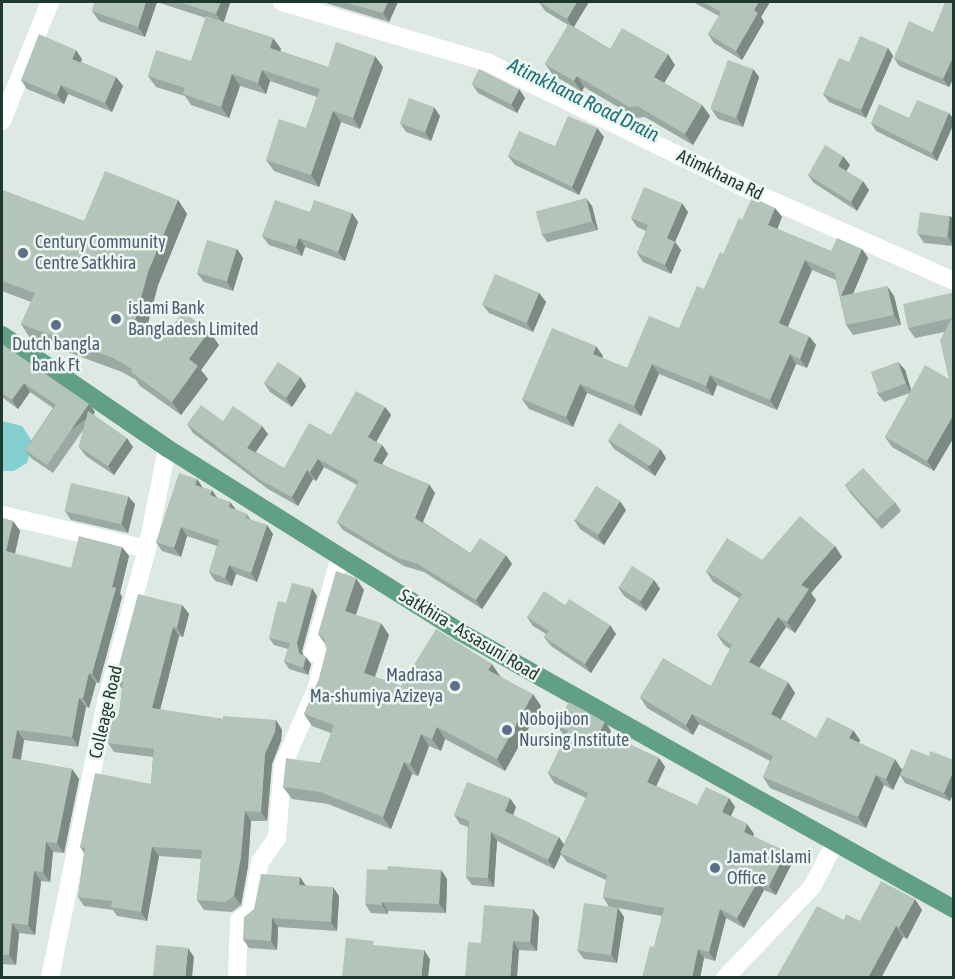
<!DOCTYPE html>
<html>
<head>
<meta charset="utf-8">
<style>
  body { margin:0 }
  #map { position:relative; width:955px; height:979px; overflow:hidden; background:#dde9e2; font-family:"Asap Condensed",sans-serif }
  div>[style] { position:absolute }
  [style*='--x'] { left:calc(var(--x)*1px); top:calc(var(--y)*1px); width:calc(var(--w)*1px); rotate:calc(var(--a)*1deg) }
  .water>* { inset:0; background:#84d0d0 }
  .minor>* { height:18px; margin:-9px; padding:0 9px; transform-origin:9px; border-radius:9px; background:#fff }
  .major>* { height:18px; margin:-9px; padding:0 9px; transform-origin:9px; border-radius:9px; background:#61a086 }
  .wall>* { inset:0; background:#9aa9a1 }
  .shaded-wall>* { inset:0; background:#7d8983; transform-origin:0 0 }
  .building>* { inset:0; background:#b3c4bb; transform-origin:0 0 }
  .dots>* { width:16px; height:16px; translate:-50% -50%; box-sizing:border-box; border:3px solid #eef6f1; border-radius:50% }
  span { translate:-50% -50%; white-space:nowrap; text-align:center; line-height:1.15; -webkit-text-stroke:5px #eef6f1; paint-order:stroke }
  .street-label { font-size:18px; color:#1f392e }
  .service-label { font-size:18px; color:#4e5e75 }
  .left { translate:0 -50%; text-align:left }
  .right { translate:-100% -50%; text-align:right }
  .water-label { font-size:20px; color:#1a7374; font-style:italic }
  .frame { position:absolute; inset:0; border:3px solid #1f392e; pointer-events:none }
</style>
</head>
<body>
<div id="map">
  <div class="water">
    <i style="clip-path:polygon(2px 421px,22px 426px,33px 443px,27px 463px,14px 471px,2px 471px)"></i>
  </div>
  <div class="minor">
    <i style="--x:282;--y:2;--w:216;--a:16.4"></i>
    <i style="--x:489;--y:63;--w:294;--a:26"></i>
    <i style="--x:753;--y:192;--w:220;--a:23.9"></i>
    <i style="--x:2;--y:121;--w:128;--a:-68"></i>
    <i style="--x:2;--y:515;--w:149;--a:13.2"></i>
    <i style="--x:50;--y:978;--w:282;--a:-78.5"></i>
    <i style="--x:106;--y:702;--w:158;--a:-75"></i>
    <i style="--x:147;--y:549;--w:103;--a:-78.8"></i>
    <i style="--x:237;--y:978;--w:58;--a:-88"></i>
    <i style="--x:239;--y:920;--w:14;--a:-34"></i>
    <i style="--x:251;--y:912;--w:51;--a:-79.8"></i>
    <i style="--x:260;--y:862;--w:29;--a:-55"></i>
    <i style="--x:277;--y:838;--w:73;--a:-85.3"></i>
    <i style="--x:283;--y:765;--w:85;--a:-66.4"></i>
    <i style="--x:317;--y:687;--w:31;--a:-77"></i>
    <i style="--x:324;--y:657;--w:12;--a:-160"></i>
    <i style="--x:313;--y:653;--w:100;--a:-74.3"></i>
    <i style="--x:725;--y:978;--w:126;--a:-46.3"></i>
    <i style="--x:812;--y:887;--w:50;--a:-62.4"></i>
  </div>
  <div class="major">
    <i style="--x:2;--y:335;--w:200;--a:34.4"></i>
    <i style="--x:167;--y:448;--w:346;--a:32.1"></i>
    <i style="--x:460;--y:632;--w:566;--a:29.28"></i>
  </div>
  <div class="wall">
    <i style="clip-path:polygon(95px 2px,230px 2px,230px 3px,224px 22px,273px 38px,281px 49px,280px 51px,328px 67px,383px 67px,360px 129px,341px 122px,319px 187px,274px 171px,266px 160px,306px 128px,317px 97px,270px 81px,266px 94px,240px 86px,229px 118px,191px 105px,185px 96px,156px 87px,148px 76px,191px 61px,206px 18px,157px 2px,145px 37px,99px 21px,92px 11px)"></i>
    <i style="clip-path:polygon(325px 2px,398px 2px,389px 22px,326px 3px)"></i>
    <i style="clip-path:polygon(539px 2px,589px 2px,574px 27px,610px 49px,675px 65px,664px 83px,702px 105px,710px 116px,693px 145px,645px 117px,637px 118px,584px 87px,582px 92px,553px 75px,545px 64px,568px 25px,545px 11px)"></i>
    <i style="clip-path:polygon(693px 2px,770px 2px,761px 17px,764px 22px,742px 60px,714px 43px,708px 34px,719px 16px)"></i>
    <i style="clip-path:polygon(954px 2px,954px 77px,949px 87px,899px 66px,894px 58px,933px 32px)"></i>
    <i style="clip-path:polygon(888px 48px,893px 56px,866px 118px,829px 102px,823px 94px,849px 62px)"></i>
    <i style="clip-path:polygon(82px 59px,81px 62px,116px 77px,123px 86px,112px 112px,68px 94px,64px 104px,27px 89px,21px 80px)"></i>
    <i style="clip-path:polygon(753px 69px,759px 77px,743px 127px,718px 119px,712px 110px)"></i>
    <i style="clip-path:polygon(472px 84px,519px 89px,525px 98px,517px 113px,478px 93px)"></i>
    <i style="clip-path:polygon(949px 113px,954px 120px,954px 123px,937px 161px,876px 131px,871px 123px)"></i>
    <i style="clip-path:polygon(440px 116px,431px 141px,406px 132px,400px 123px)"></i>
    <i style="clip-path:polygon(597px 128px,604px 137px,579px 195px,515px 165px,508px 156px,555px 146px)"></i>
    <i style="clip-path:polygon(850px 165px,846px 171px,869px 190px,857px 211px,814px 183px,808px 175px)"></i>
    <i style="clip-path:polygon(2px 190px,84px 221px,178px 200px,187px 214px,158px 285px,147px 328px,162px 340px,219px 345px,201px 370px,208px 379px,181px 415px,140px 386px,136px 380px,122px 372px,30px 338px,21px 324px,31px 302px,2px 291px)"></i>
    <i style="clip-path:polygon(592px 206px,598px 230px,547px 242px,541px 233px)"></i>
    <i style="clip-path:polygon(775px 208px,782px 217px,777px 229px,831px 251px,862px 249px,868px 258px,853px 294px,894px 296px,901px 325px,853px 335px,846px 325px,836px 280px,812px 270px,788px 327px,816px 345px,807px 368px,796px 364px,777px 410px,717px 385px,713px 396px,659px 374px,641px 416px,587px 393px,573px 427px,529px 409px,522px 399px,603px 356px,602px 358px,627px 368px,679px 328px,704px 289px,742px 220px)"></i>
    <i style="clip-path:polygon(310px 212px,352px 213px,358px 222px,345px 261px,305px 247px,302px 256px,269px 245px,262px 236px)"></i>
    <i style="clip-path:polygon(688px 212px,675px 242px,681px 250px,671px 274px,643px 262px,637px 253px,646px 231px,637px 227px,631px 218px)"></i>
    <i style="clip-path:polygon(950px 216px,954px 220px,954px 246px,924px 243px,918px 234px)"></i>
    <i style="clip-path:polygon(237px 249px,243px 258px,233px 291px,204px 282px,197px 273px)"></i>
    <i style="clip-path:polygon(539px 293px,546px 302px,533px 332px,489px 313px,482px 304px)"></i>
    <i style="clip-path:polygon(951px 293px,954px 296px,954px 437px,934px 471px,892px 447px,885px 437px,910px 393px,884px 402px,877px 393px,898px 362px,905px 370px,911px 390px,949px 379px,944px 332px,915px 338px,908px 328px)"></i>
    <i style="clip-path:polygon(2px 344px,89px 404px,95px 412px,94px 415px,133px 447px,114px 475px,86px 456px,79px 447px,83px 430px,53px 473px,31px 458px,25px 450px,53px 408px,30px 392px,18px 409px,2px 397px)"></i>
    <i style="clip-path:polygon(300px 377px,306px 386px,292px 407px,270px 392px,264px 383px)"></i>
    <i style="clip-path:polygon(385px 407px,391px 415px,376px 442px,382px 445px,388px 454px,382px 464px,435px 493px,423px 522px,470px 553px,512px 564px,482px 609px,424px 572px,404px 566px,343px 530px,337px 522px,357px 485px,324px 467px,316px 481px,313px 479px,298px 506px,268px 489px,193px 433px,187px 424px,223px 421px,268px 434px,256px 452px,284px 468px,331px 435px)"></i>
    <i style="clip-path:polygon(608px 440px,660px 449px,666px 458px,655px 476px,614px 449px)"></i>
    <i style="clip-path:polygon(197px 479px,202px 487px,217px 498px,230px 502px,236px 510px,247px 514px,251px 520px,267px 525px,273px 534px,257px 582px,236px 574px,232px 586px,215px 581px,209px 572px,217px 546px,187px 536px,181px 557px,162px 551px,156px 542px)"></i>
    <i style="clip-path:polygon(845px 485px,895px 502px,901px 511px,882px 529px,851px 494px)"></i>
    <i style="clip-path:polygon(135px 504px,128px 533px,71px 520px,65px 511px)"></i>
    <i style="clip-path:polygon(626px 510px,604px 545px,580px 529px,574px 520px)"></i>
    <i style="clip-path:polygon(2px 518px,13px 521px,20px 531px,15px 554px,71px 568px,122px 547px,129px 556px,120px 593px,122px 597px,99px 683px,96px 683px,89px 708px,86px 707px,78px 747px,24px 740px,21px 760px,72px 769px,79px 779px,64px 853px,53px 852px,50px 882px,41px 881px,35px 935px,19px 933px,16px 965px,2px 964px)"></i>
    <i style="clip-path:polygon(835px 546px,842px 557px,811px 593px,816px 600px,795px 633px,786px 627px,759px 668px,795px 693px,781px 719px,816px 738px,860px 740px,859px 743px,902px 769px,929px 756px,954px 760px,954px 791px,950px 801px,905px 783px,900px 775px,901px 773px,893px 790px,884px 785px,866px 828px,770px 788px,763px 777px,770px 761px,699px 724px,693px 735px,647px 708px,640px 697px,711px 686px,730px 649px,724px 645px,717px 635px,740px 599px,713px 582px,706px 571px)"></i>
    <i style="clip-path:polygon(654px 580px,660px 589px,646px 611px,624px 596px,618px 587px)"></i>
    <i style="clip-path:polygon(364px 590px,356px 615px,389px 635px,375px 677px,401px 686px,500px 676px,541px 706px,505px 771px,445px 739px,441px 751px,429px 746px,418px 776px,412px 774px,391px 829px,328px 804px,292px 799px,283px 787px,320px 763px,331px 733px,312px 726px,304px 714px,319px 679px,327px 648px,326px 645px,318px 634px)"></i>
    <i style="clip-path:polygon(317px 596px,302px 651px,303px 655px,306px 657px,311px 664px,308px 675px,289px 669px,284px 661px,288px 649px,274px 645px,269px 638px,286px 603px)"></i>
    <i style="clip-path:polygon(182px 605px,189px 614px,183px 637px,179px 636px,160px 710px,223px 719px,276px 720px,282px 730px,281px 741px,272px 764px,267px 821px,251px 821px,248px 866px,241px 905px,232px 912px,204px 910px,197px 900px,201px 859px,159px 856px,147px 921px,117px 916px,113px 910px,84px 906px,78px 897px,84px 853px,80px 847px,151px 784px,153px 757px,114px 752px,108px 743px,119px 715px,122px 689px,115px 680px)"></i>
    <i style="clip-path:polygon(565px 605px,616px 634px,591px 673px,551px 646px,544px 637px,546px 634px,533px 626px,527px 617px)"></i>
    <i style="clip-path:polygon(605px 722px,611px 731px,609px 735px,659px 758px,665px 767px,656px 786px,697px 805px,729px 798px,735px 807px,731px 816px,747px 824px,754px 834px,753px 836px,793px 861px,776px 895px,764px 890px,744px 928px,726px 918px,715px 961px,704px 958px,700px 978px,642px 978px,654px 947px,662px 916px,618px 908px,624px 917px,617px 963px,584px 959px,577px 950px,609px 907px,603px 897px,606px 880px,567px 862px,561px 854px,554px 869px,497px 841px,494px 887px,472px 885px,466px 877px,468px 827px,460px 824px,454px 815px,516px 807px,513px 815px,564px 844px,586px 798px,554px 783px,548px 773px,566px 736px,563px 734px,556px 725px)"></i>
    <i style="clip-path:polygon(387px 870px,441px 870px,447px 879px,446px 913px,388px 911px,388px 914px,371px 913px,365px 904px)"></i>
    <i style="clip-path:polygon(300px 877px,305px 885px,339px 896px,337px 931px,278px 927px,277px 950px,249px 948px,243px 939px)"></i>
    <i style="clip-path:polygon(922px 910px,907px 939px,903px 937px,881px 978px,778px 978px,777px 976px,844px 920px,860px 921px)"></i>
    <i style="clip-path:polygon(539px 917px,537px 951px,519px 950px,481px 943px)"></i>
  </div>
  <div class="shaded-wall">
    <i style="clip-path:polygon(146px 2px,157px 2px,145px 37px,138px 27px)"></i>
    <i style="clip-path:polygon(221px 2px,230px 2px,230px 3px,223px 24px,216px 14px)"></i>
    <i style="clip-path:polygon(388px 2px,398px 2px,389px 22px,383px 13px)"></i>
    <i style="clip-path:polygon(577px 2px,589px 2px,573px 28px,567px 19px)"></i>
    <i style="clip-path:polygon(759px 2px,770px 2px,761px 17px,764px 22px,742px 60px,736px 51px,754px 10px)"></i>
    <i style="clip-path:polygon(273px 38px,281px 49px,278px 59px,270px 48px)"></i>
    <i style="clip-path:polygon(888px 48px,893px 56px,866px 118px,861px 110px)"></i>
    <i style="clip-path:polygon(76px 50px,82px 59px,78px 67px,72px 59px)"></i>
    <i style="clip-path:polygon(668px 54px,675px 65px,661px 88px,654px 77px)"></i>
    <i style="clip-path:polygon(954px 55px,954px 77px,949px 87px,943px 79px)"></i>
    <i style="clip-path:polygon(375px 56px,383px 67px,360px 129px,353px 118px)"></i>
    <i style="clip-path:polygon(753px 69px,759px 77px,743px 127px,737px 118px)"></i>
    <i style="clip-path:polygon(262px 70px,270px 81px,266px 94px,258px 83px)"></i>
    <i style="clip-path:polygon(232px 74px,240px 86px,229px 118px,221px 107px)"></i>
    <i style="clip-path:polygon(577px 76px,584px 87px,582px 92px,574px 81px)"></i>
    <i style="clip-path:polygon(116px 77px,123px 86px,112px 112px,105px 103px)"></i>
    <i style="clip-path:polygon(61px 85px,68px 94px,64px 104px,57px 95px)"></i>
    <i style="clip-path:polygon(519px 89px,525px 98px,517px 113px,511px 104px)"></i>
    <i style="clip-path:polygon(702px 105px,710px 116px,693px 145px,685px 134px)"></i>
    <i style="clip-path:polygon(434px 107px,440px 116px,431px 141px,425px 132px)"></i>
    <i style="clip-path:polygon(333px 111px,341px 122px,319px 187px,311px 175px)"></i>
    <i style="clip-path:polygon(949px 113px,954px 120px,954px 123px,937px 161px,932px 153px)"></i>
    <i style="clip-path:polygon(597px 128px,604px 137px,579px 195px,572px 187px)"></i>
    <i style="clip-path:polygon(843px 156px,850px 165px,844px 175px,838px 166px)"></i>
    <i style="clip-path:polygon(863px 181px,869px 190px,857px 211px,851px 202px)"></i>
    <i style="clip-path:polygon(586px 198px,592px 206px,598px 230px,592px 221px)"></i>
    <i style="clip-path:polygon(178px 200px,187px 214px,158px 285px,145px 334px,135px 320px,148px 272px)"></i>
    <i style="clip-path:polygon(682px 203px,688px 212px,675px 242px,681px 250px,671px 274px,665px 265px,667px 238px)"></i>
    <i style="clip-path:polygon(775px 208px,782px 217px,775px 235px,768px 225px)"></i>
    <i style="clip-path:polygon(352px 213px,358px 222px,345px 261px,338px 252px)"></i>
    <i style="clip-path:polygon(950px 216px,954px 220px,954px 246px,948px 237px)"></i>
    <i style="clip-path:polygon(299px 238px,305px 247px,302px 256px,296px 247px)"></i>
    <i style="clip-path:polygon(237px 249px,243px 258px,233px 291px,227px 282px)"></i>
    <i style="clip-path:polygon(862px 249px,868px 258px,848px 306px,841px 296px)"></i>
    <i style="clip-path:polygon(805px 260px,812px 270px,785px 332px,779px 323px)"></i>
    <i style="clip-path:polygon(887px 286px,894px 296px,901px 325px,894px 315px)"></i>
    <i style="clip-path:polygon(539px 293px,546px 302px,533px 332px,527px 323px)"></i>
    <i style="clip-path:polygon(209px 331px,219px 345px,201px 370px,208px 379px,181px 415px,172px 402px,189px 359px)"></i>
    <i style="clip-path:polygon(809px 336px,816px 345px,807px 368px,800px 359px)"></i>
    <i style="clip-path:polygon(596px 346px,603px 356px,599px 363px,593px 354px)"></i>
    <i style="clip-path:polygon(790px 354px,796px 364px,777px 410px,770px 400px)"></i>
    <i style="clip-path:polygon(898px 362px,905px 370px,912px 393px,906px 384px)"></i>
    <i style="clip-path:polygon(652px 364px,659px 374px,641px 416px,634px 406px)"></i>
    <i style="clip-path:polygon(710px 375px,717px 385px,713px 396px,706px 386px)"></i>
    <i style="clip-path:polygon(300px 377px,306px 386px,292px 407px,286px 398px)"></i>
    <i style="clip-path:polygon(24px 383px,30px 392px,18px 409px,12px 400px)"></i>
    <i style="clip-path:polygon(580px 384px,587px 393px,573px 427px,566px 417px)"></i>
    <i style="left:89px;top:404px;width:10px;height:74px;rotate:53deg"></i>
    <i style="clip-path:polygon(385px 407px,391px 415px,374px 446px,368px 437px)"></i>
    <i style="clip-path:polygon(954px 414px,954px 437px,934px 471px,927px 461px)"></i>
    <i style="clip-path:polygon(262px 426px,268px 434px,253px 456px,247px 448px)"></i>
    <i style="clip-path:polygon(127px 438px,133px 447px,114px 475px,108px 466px)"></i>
    <i style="clip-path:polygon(382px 445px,388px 454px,379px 469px,373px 461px)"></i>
    <i style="clip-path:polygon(660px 449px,666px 458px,655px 476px,648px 467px)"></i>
    <i style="clip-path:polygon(318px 459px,324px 467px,316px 481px,310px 472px)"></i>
    <i style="clip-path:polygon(307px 470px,313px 479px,298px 506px,292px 497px)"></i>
    <i style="clip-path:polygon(197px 479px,203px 488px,195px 485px)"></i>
    <i style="clip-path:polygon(429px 484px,435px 493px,421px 526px,415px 518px)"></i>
    <i style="clip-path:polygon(212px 490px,218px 499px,210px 495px)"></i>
    <i style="clip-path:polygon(128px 496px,135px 504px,128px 533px,122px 524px)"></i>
    <i style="clip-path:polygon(620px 501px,626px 510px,604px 545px,598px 536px)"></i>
    <i style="clip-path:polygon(230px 502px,237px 511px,229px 507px)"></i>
    <i style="clip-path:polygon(13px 521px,20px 531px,13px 561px,6px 551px)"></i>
    <i style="clip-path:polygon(267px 525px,273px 534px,257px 582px,251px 573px)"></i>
    <i style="clip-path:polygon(181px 527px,187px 536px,181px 557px,174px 548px)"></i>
    <i style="clip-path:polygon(835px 546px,842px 557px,811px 593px,816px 600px,795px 633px,787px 622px,801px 585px)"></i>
    <i style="clip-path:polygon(122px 547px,129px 556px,120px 593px,122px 597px,99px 683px,92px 674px,112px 587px)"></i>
    <i style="clip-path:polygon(506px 555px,512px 564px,482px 609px,476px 600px)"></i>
    <i style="clip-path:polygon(229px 565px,236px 574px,232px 586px,225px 578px)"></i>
    <i style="clip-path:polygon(356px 578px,364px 590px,353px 623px,345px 611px)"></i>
    <i style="clip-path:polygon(654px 580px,660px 589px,646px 611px,640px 602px)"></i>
    <i style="clip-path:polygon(312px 588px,317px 596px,302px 651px,304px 660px,299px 653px,297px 643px)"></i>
    <i style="clip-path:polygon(182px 605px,189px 614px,183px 637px,177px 628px)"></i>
    <i style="clip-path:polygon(778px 617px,786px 627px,756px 673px,749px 662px)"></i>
    <i style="clip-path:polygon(381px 623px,389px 635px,372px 685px,364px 673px)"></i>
    <i style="clip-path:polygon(610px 625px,616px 634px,591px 673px,585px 664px)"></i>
    <i style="clip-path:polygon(173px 627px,179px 636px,158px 718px,152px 708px)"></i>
    <i style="clip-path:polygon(306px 657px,311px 664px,308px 675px,303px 668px)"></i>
    <i style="clip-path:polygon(492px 664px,500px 676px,496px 682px,488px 670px)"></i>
    <i style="clip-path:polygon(89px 673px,96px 683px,89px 708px,83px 698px)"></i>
    <i style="clip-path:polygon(788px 682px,795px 693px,778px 724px,771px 714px)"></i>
    <i style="clip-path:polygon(533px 694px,541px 706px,505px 771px,497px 759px)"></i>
    <i style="clip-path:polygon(79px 698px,86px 707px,78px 747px,72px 737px)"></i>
    <i style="clip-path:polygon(692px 714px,699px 724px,693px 735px,686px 725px)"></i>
    <i style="clip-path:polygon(276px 720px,282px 730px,281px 741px,272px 764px,267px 821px,261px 812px,265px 754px)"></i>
    <i style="clip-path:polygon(605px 722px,611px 731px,606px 740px,600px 731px)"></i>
    <i style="clip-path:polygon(437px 727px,445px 739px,441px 751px,432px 739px)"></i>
    <i style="clip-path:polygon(17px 730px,24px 740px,19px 768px,12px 758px)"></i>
    <i style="clip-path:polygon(853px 730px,860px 740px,856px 749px,849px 738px)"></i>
    <i style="clip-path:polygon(421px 734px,429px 746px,418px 776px,410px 764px)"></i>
    <i style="clip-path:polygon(659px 758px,665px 767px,654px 791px,647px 782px)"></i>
    <i style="clip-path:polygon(895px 759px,902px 770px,893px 790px,886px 779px)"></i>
    <i style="clip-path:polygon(404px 762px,412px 774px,391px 829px,383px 817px)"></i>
    <i style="clip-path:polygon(72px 769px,79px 779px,64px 853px,57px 843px)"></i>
    <i style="clip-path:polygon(954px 770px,954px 791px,950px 801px,944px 793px)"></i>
    <i style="clip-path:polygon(876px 775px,884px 785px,866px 828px,858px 817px)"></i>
    <i style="clip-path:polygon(510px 798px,516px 807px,511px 820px,505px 811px)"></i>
    <i style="clip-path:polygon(729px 798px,735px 807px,728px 822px,722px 812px)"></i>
    <i style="clip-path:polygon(245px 811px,251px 821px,248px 866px,241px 905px,234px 896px)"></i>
    <i style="clip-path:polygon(747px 824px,754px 834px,750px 841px,744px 832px)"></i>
    <i style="clip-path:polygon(491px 832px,497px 841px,494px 887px,488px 878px)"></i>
    <i style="clip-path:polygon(559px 837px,565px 846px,554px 869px,548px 860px)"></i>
    <i style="clip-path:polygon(46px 842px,53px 852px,50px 882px,43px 872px)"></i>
    <i style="clip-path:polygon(152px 847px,159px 856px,147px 921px,141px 912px)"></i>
    <i style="clip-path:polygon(786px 851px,793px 861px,776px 895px,769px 886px)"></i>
    <i style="clip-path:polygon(441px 870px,447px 879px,446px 913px,439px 904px)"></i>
    <i style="clip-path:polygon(34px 871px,41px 881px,35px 935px,28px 925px)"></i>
    <i style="clip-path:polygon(300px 877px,306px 886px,299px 885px)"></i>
    <i style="clip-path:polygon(758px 881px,764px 890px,744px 928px,737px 918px)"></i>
    <i style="clip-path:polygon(333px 887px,339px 896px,337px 931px,331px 922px)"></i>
    <i style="clip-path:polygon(915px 899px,922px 910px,907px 939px,899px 928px)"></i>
    <i style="clip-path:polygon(382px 902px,388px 911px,388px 914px,382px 905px)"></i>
    <i style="clip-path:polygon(618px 908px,624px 917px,617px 963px,611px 954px)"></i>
    <i style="clip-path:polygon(533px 909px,539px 917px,537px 951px,530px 942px)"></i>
    <i style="clip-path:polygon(720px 909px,726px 918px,715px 961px,709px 952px)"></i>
    <i style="clip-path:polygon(272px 918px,278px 927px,277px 950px,271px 941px)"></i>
    <i style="clip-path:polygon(12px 923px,19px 933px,16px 965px,9px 955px)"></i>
    <i style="clip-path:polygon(896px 926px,903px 937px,881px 978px,868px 978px)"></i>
    <i style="clip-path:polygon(513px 941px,519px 950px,517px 978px,510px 978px)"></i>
    <i style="clip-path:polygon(188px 948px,194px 957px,192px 978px,185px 978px)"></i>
    <i style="clip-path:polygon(698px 949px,704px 958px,700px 978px,692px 978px)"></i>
    <i style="clip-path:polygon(424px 950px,430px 959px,428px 978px,421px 978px)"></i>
  </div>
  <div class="building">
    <i style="clip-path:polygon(95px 2px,146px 2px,138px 27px,92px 11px)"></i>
    <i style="clip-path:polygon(179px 2px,221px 2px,216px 14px)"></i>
    <i style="clip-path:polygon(343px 2px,388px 2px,383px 13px)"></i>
    <i style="clip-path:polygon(539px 2px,577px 2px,567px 19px)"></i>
    <i style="clip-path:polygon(703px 2px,759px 2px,754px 10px,758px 13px,736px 51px,708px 34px,721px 12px)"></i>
    <i style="clip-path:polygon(945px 2px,954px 2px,954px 55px,943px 79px,894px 58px,909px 21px,933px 32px)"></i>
    <i style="clip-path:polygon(206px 16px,273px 38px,270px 48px,328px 67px,336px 42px,375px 56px,353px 118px,333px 111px,311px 175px,266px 160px,279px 119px,306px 128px,320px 89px,262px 70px,258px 83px,232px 74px,221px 107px,183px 94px,185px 88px,148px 76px,156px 50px,191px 61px)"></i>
    <i style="clip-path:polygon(569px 24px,610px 49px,622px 28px,668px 54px,654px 77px,702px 105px,685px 134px,637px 106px,629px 107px,577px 76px,574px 81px,545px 64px)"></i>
    <i style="clip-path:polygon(39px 34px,76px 50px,72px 59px,116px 77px,105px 103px,61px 85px,57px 95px,21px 80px)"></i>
    <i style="clip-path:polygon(860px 36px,888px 48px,861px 110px,823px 94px,839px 58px,849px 62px)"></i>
    <i style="left:728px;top:60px;width:27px;height:52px;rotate:20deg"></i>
    <i style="left:479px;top:69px;width:45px;height:17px;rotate:27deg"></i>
    <i style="left:409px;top:98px;width:27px;height:27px;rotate:20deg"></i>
    <i style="clip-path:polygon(917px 100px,949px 113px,932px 153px,871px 123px,879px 104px,909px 118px)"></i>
    <i style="clip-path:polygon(568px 116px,597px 128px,572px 187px,508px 156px,519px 131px,555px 146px)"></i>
    <i style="clip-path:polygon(825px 145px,843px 156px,838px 166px,863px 181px,851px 202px,808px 175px)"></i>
    <i style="clip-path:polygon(105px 171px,178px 200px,148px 272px,135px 320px,162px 340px,183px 312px,209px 331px,189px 359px,198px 366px,172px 402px,131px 372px,132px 369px,113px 358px,21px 324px,35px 293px,2px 281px,2px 190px,84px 221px)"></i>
    <i style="clip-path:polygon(644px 187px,682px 203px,667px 238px,675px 242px,665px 265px,637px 253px,648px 225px,631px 218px)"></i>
    <i style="clip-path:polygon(752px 197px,775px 208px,768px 225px,831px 251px,837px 238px,862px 249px,841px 296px,887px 286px,894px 315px,846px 325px,835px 273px,805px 260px,779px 323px,809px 336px,800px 359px,790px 354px,770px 400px,710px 375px,706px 386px,652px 364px,634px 406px,580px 384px,566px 417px,522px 399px,552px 328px,596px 346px,593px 354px,627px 368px,649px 316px,679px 328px,697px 286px,704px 289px,720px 252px,723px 254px,739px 218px,742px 220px)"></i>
    <i style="left:586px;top:198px;width:24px;height:52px;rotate:75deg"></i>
    <i style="clip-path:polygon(275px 200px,310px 212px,314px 200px,352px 213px,338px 252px,299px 238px,296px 247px,262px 236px)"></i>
    <i style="left:920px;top:212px;width:30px;height:22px;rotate:8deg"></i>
    <i style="left:207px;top:240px;width:31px;height:34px;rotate:17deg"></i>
    <i style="left:495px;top:274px;width:48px;height:33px;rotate:23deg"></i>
    <i style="clip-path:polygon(951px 293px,954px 303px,954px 414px,927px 461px,885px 437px,925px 365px,949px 379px,940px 340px,952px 318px,908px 328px,903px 304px)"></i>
    <i style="clip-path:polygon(2px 344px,89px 404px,47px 465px,25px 450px,56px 405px,24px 383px,12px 400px,2px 393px)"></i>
    <i style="left:278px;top:362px;width:27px;height:25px;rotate:34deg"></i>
    <i style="left:898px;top:362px;width:23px;height:29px;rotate:70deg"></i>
    <i style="clip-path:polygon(356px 391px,385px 407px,368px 437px,382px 445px,373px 461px,429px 484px,415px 518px,470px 553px,480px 538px,506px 555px,476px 600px,418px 564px,398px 558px,337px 522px,359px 481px,318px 459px,310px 472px,307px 470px,292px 497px,262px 481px,187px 424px,201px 405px,223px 421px,233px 406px,262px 426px,247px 448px,284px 468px,309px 423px,331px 435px)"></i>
    <i style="clip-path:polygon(88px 411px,127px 438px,108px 466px,79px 447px)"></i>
    <i style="left:619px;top:423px;width:49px;height:20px;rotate:32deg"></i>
    <i style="left:863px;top:468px;width:47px;height:25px;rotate:47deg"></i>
    <i style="clip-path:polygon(179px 473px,197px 479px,195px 485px,212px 490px,210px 495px,230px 502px,229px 507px,247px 514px,245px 518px,267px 525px,251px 573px,229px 565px,225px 578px,209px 572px,219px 540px,181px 527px,174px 548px,156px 542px)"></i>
    <i style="left:71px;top:483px;width:58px;height:29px;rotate:13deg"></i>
    <i style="left:596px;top:486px;width:28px;height:40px;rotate:32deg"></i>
    <i style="clip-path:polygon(800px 516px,835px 546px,801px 585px,809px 589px,787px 622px,778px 617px,749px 662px,788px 682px,771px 714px,816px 738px,827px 717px,853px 730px,849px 738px,895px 759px,886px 779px,876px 775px,858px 817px,763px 777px,773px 756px,692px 714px,686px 725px,640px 697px,663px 658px,711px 686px,732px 645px,717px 635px,742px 594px,706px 571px,727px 538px,762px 560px)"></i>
    <i style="clip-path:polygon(2px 518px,13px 521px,6px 551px,71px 568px,79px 536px,122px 547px,112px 587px,116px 588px,92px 674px,89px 673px,83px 698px,79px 698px,72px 737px,17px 730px,12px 758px,72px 769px,57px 843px,46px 842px,43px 872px,34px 871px,28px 925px,12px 923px,9px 955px,2px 955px)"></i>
    <i style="left:632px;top:566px;width:26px;height:25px;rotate:32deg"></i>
    <i style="clip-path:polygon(336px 571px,356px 578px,345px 611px,381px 623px,364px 673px,401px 686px,436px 629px,492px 664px,488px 670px,533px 694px,497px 759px,437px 727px,432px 739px,421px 734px,410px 764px,404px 762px,383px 817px,320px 792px,283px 787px,286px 758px,320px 763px,334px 725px,304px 714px,319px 679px,327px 648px,324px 638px,318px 634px)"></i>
    <i style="clip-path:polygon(292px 583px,312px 588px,297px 643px,299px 653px,306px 657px,303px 668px,284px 661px,290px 643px,269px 638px,278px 601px,286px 603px)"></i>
    <i style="clip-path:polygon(544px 591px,565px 605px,569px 599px,610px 625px,585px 664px,544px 637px,549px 631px,527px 617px)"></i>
    <i style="clip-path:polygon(138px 594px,182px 605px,177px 628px,173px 627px,152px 708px,223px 719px,223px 716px,276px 720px,275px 732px,265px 754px,261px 812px,245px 811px,241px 857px,234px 896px,225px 902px,197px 900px,202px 850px,152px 847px,141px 912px,111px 907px,112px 901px,78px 897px,85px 848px,80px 847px,95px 773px,151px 784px,154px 749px,108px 743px,112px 714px,119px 715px,123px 682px,115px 680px)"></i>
    <i style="clip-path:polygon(569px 702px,605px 722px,600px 731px,659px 758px,647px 782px,697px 805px,706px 787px,729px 798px,722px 812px,747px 824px,744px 832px,786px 851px,769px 886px,758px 881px,737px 918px,720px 909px,709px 952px,698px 949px,692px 978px,642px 978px,650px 946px,654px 947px,664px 908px,603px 897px,607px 875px,560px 853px,588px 793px,548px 773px,568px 731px,556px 725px)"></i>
    <i style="clip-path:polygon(911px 749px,929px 756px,930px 751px,954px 760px,954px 770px,944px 793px,900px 775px)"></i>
    <i style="clip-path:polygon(467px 782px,510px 798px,505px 811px,559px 837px,548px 860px,491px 832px,488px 878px,466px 877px,469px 821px,454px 815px)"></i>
    <i style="clip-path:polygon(388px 866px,441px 870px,439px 904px,382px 902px,382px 905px,365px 904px,367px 869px,387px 870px)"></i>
    <i style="clip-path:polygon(261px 874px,300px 877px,299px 885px,333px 887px,331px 922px,272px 918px,271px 941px,243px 939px,244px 917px,254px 909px)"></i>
    <i style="clip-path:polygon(881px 881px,915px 899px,899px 928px,896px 926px,868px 978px,780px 978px,777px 976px,817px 906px,844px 920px,846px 914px,860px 921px)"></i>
    <i style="left:584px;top:903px;width:34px;height:48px;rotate:8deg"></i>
    <i style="clip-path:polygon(484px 905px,533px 909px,530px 942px,513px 941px,510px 978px,465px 978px,468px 942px,481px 943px)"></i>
    <i style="clip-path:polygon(346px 938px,374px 941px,373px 945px,424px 950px,421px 978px,342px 978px)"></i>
    <i style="left:156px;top:945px;width:32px;height:33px;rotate:5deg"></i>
  </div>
  <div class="dots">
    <i style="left:23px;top:253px;background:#5c6f8a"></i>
    <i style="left:116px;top:319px;background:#5c6f8a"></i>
    <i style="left:56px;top:325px;background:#5c6f8a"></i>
    <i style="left:455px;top:686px;background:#5c6f8a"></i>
    <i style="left:507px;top:730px;background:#5c6f8a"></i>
    <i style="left:715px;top:868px;background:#5c6f8a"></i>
  </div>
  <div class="street-label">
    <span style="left:720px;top:175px;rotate:26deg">Atimkhana Rd</span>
    <span style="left:469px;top:635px;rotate:31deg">Satkhira - Assasuni Road</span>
    <span style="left:106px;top:712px;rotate:-77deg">Colleage Road</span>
  </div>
  <div class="service-label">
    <span class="left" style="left:35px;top:253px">Century Community<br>Centre Satkhira</span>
    <span class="left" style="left:128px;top:319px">islami Bank<br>Bangladesh Limited</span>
    <span style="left:56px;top:355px">Dutch bangla<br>bank Ft</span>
    <span class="right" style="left:443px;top:686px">Madrasa<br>Ma-shumiya Azizeya</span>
    <span class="left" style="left:519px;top:730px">Nobojibon<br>Nursing Institute</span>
    <span class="left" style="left:727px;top:868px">Jamat Islami<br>Office</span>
  </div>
  <div class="water-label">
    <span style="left:584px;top:99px;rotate:26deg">Atimkhana Road Drain</span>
  </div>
  <div class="frame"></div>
</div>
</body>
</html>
